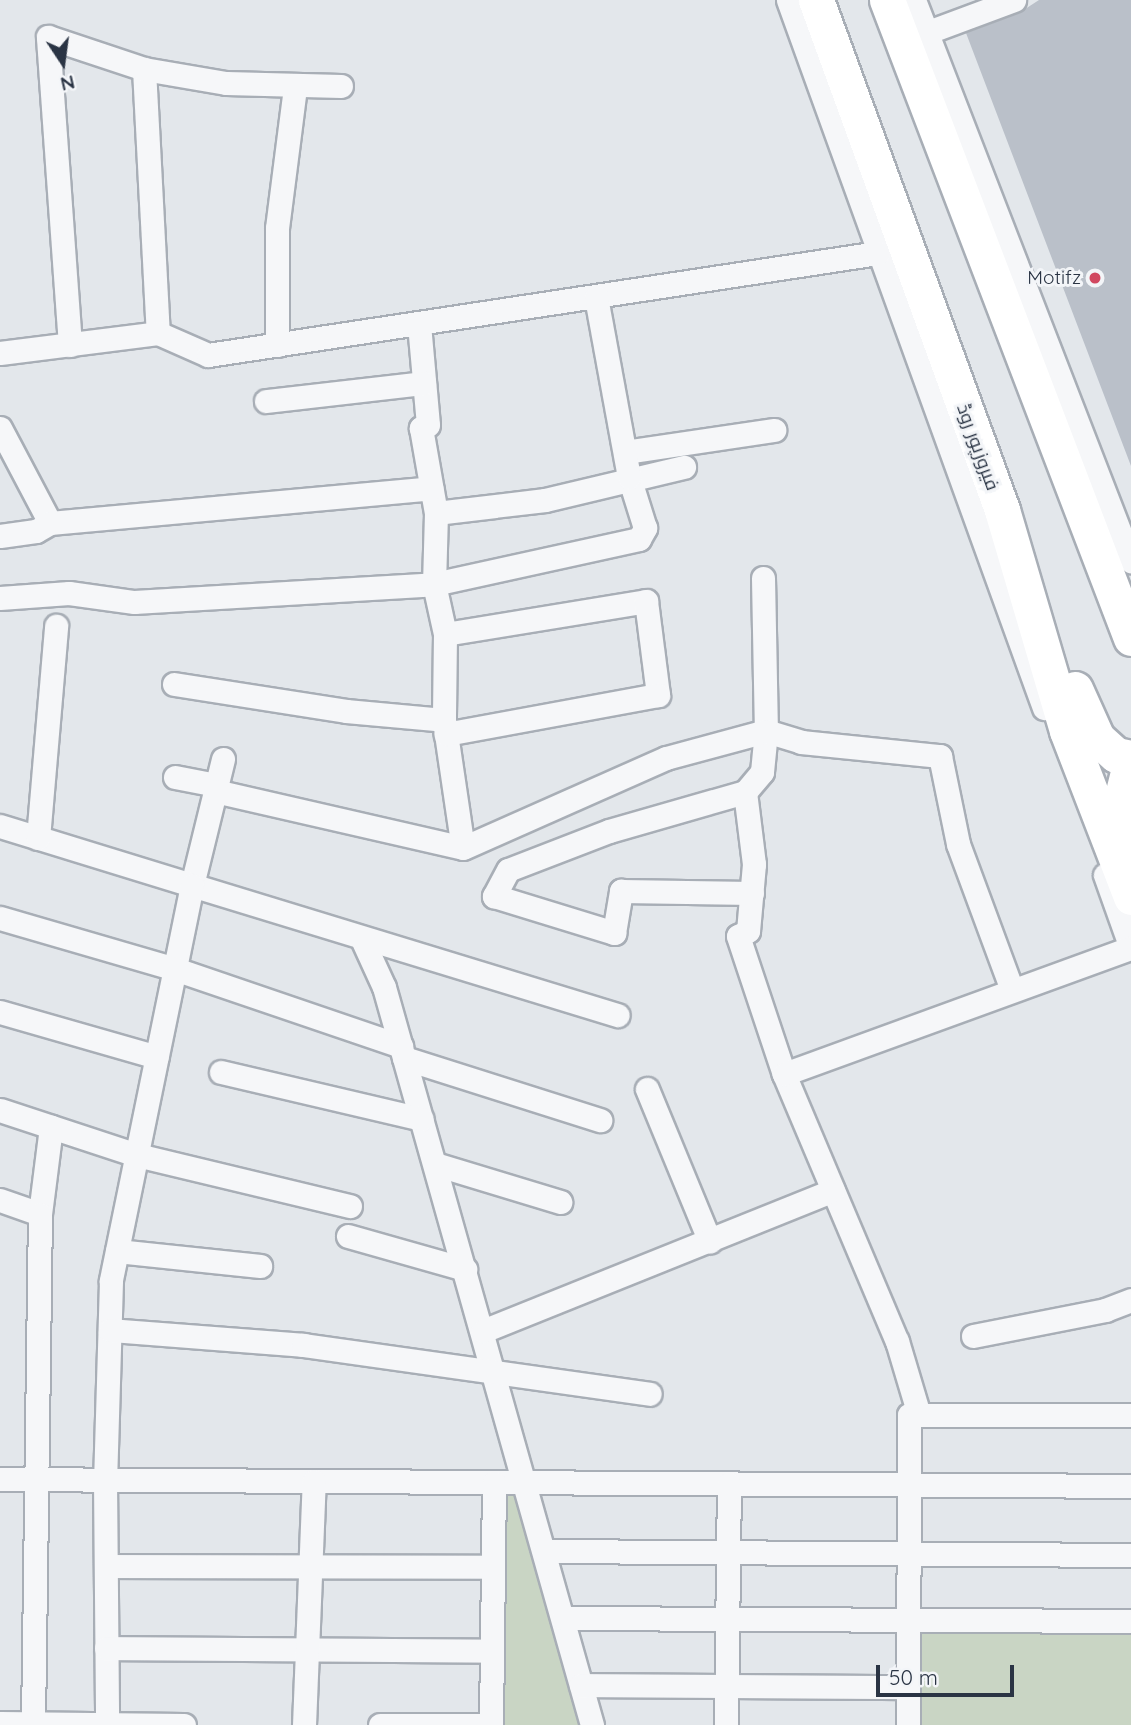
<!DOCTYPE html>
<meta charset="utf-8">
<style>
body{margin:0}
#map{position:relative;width:1131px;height:1725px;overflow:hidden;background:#e3e7eb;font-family:Quicksand,Cairo,sans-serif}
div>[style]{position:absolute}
.green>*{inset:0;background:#c9d5c4;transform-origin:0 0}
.building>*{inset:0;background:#bac0c9}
.roads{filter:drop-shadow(2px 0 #a8aeb6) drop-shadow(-2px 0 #a8aeb6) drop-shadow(0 2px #a8aeb6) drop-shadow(0 -2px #a8aeb6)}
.minor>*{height:23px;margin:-11.5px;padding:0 11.5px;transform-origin:11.5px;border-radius:11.5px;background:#f6f7f9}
.primary>*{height:35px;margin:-17.5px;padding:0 17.5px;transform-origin:17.5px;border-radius:17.5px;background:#fff}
.dots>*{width:19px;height:19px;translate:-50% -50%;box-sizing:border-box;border:4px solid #f3f5f8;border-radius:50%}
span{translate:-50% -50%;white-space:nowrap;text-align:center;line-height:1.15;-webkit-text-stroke:6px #f3f5f8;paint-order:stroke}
.poi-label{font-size:19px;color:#2a3444}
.right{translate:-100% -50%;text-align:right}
.street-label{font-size:19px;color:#2a3444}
.north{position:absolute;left:28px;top:28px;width:70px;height:70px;-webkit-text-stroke:5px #f3f5f8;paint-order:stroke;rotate:167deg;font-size:19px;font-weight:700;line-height:28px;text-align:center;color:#2a3444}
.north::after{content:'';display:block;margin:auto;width:24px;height:32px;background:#2a3444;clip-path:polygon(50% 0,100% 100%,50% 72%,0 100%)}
.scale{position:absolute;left:876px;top:1665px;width:138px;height:32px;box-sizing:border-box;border:4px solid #2a3444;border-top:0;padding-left:9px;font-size:21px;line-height:24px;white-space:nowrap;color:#2a3444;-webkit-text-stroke:5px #f3f5f8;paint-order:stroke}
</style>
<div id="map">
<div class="green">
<div style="clip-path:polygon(494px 1483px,526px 1484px,592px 1725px,491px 1725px)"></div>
<div style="left:1131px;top:1621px;width:104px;height:223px;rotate:90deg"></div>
</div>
<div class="building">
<div style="clip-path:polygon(1039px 0,1131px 0,1131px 466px,966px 33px,1019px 13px)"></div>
</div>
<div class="roads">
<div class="minor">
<div style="left:788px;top:0;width:753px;rotate:70.12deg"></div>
<div style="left:914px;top:0;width:602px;rotate:68.85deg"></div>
<div style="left:912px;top:38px;width:109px;rotate:-20.4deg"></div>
<div style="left:144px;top:69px;width:264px;rotate:87deg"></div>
<div style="left:419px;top:324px;width:101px;rotate:84.9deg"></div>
<div style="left:428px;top:425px;width:8px;rotate:157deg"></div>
<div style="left:421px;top:428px;width:86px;rotate:80deg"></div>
<div style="left:436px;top:513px;width:71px;rotate:91.6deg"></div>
<div style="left:434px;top:584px;width:51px;rotate:77.6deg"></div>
<div style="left:445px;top:634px;width:86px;rotate:90.7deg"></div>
<div style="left:444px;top:720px;width:129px;rotate:81.6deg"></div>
<div style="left:70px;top:345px;width:309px;rotate:-94.1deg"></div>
<div style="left:48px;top:37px;width:101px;rotate:18.4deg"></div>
<div style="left:144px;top:69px;width:83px;rotate:9.7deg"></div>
<div style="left:226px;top:83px;width:115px;rotate:1.5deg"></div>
<div style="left:277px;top:345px;width:117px;rotate:-90deg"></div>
<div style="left:277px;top:228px;width:142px;rotate:-82.7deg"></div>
<div style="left:0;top:353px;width:159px;rotate:-7.2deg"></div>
<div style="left:158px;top:333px;width:55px;rotate:23.7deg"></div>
<div style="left:208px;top:355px;width:678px;rotate:-8.66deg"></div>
<div style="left:266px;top:401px;width:159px;rotate:-6.5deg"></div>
<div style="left:0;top:428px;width:107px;rotate:62.2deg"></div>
<div style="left:50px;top:523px;width:383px;rotate:-5.2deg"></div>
<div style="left:625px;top:452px;width:151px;rotate:-8.4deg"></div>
<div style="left:436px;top:513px;width:110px;rotate:-6.8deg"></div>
<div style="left:545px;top:500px;width:143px;rotate:-13.4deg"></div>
<div style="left:0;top:536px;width:36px;rotate:-8deg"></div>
<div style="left:36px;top:531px;width:16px;rotate:-30deg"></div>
<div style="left:763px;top:578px;width:153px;rotate:88.9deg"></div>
<div style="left:766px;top:731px;width:41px;rotate:95.6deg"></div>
<div style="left:762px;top:772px;width:26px;rotate:130deg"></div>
<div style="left:745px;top:792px;width:73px;rotate:82.9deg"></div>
<div style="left:754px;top:864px;width:67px;rotate:95.1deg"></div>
<div style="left:748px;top:931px;width:11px;rotate:153deg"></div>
<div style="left:738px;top:936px;width:145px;rotate:71.6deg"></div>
<div style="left:784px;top:1074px;width:290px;rotate:67.1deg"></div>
<div style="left:897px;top:1341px;width:77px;rotate:73.4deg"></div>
<div style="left:0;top:598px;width:69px;rotate:-4.1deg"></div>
<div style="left:69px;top:593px;width:66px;rotate:7.9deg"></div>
<div style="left:134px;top:602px;width:301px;rotate:-3.4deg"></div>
<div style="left:434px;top:584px;width:210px;rotate:-12.4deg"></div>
<div style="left:639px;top:539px;width:13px;rotate:-61deg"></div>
<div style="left:645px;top:528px;width:53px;rotate:-107.4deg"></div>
<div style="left:629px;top:477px;width:183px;rotate:-100.4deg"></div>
<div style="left:445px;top:634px;width:204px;rotate:-9.3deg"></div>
<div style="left:646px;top:601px;width:95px;rotate:82.7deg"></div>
<div style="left:658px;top:695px;width:216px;rotate:169.6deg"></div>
<div style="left:174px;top:684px;width:174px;rotate:8.9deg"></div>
<div style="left:346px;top:711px;width:98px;rotate:5.2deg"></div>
<div style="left:223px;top:759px;width:130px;rotate:103.8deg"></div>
<div style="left:192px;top:885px;width:445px;rotate:17deg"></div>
<div style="left:175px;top:777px;width:42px;rotate:11deg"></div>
<div style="left:215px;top:791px;width:254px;rotate:12.9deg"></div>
<div style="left:463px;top:848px;width:222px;rotate:-23.9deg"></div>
<div style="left:666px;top:758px;width:104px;rotate:-15.1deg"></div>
<div style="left:766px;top:731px;width:37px;rotate:17deg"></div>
<div style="left:801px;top:742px;width:140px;rotate:5.8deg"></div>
<div style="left:940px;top:756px;width:90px;rotate:78.4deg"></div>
<div style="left:958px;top:844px;width:156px;rotate:69.7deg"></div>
<div style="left:745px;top:792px;width:141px;rotate:164deg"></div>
<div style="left:609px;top:831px;width:108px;rotate:158.9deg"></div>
<div style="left:508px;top:870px;width:30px;rotate:118deg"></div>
<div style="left:494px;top:896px;width:126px;rotate:17.1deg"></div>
<div style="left:614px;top:933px;width:43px;rotate:-80.5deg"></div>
<div style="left:621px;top:891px;width:131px;rotate:0.9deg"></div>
<div style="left:0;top:826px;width:201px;rotate:17.1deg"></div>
<div style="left:192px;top:885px;width:404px;rotate:101.6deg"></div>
<div style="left:111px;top:1281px;width:199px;rotate:91.7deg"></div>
<div style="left:105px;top:1480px;width:245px;rotate:89.5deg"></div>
<div style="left:38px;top:838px;width:213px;rotate:-85.1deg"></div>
<div style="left:1105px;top:875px;width:77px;rotate:70.4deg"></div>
<div style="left:0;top:918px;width:182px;rotate:16.2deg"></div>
<div style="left:175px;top:969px;width:239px;rotate:18.8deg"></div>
<div style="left:362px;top:939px;width:53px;rotate:65.4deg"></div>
<div style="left:384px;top:987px;width:767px;rotate:74.26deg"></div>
<div style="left:0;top:1012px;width:163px;rotate:16deg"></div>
<div style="left:404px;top:1058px;width:206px;rotate:17.6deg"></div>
<div style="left:221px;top:1072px;width:206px;rotate:13.2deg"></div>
<div style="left:784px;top:1074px;width:369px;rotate:-20deg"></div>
<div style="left:647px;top:1089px;width:165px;rotate:67.6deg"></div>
<div style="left:0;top:1110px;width:144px;rotate:18.2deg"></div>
<div style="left:137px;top:1155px;width:219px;rotate:13.5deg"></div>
<div style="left:435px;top:1164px;width:131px;rotate:16.9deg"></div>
<div style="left:0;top:1200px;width:42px;rotate:19.3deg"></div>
<div style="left:40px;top:1214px;width:88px;rotate:-82.8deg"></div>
<div style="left:348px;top:1236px;width:122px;rotate:15.8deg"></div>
<div style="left:117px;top:1251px;width:144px;rotate:6deg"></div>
<div style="left:110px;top:1330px;width:194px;rotate:4.4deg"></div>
<div style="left:303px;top:1345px;width:350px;rotate:8deg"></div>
<div style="left:483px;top:1331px;width:377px;rotate:-21.9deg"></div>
<div style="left:973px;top:1336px;width:135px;rotate:-11.1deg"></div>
<div style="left:1105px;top:1310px;width:28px;rotate:-21deg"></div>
<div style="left:0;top:1479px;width:1131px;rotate:0.35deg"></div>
<div style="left:544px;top:1551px;width:587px;rotate:0.39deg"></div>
<div style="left:106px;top:1566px;width:387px;rotate:0.1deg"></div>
<div style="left:563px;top:1618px;width:568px;rotate:0.3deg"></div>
<div style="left:106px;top:1648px;width:386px;rotate:0.4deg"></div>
<div style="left:581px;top:1685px;width:327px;rotate:0.4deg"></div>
<div style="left:0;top:1723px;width:184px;rotate:0.6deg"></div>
<div style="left:33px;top:1725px;width:511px;rotate:-89.22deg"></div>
<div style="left:304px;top:1725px;width:244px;rotate:-87.7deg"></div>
<div style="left:380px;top:1725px;width:111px"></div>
<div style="left:491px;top:1725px;width:242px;rotate:-89.3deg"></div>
<div style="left:726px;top:1725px;width:241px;rotate:-89.3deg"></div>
<div style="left:908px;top:1725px;width:310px;rotate:-89.8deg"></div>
<div style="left:909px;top:1415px;width:222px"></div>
</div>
<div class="primary">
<div style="left:816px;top:0;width:543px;rotate:69.96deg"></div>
<div style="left:1002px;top:510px;width:230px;rotate:73.6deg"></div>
<div style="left:1067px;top:731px;width:178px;rotate:68.9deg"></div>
<div style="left:887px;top:0;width:683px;rotate:69.07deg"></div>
<div style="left:1075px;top:689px;width:54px;rotate:65.8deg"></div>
<div style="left:1097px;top:738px;width:25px;rotate:42deg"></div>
<div style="left:1116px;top:755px;width:15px;rotate:11deg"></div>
<div style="left:1131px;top:760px;width:36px;rotate:104deg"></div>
<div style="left:1122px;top:795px;width:49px;rotate:79.4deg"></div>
</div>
</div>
<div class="dots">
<div style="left:1095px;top:278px;background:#d14860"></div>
</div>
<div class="poi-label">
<span class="right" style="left:1081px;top:278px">Motifz</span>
</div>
<div class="street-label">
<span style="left:978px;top:447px;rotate:70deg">فیروزپور روڈ</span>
</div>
<div class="north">N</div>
<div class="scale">50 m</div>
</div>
